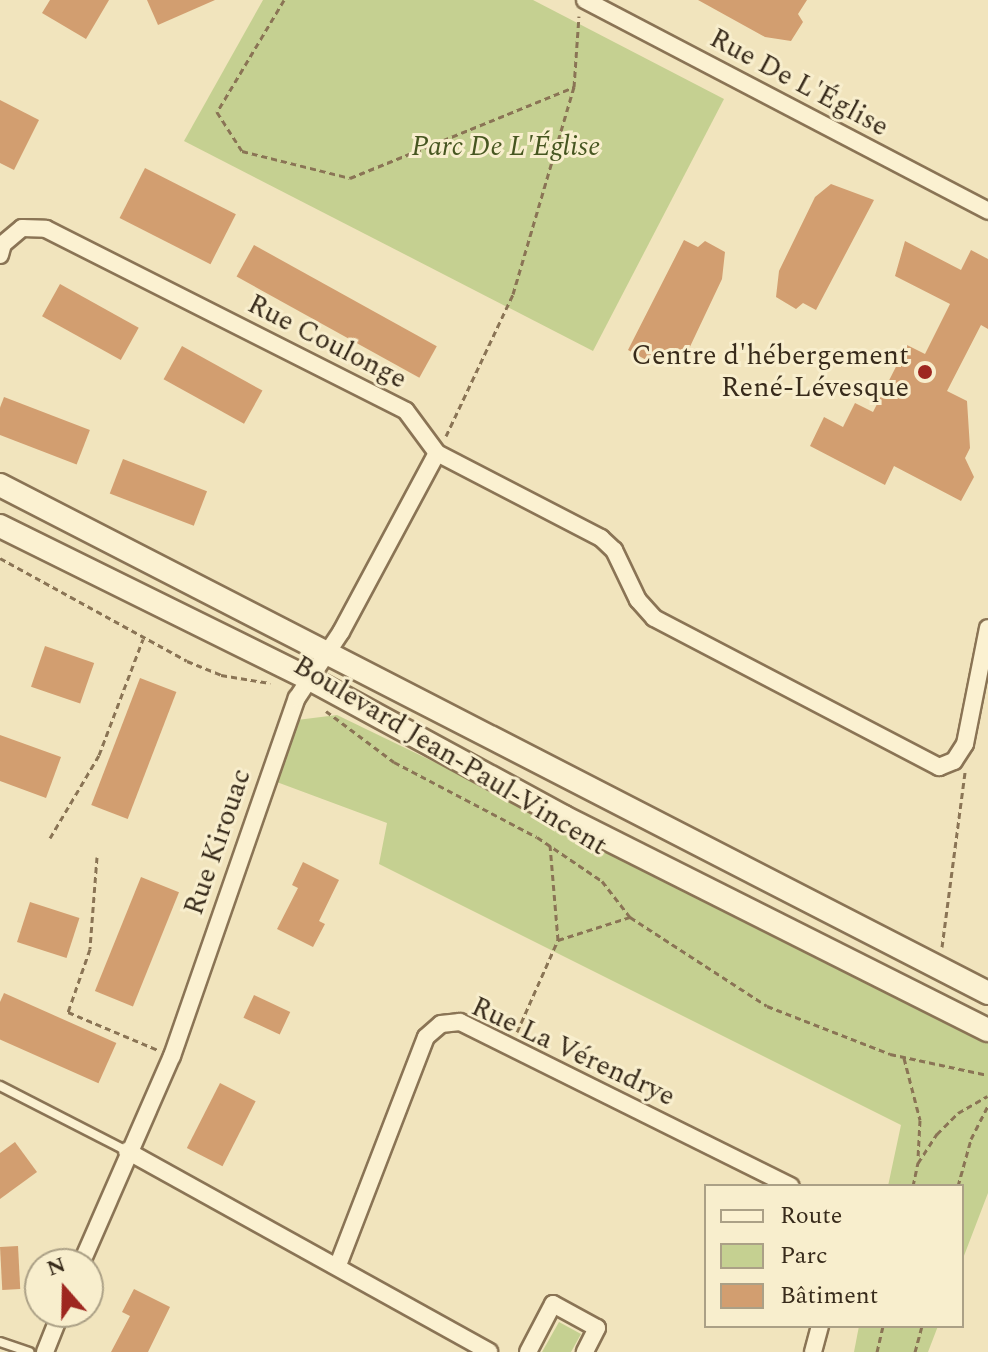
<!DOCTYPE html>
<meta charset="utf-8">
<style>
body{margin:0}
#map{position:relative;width:988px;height:1352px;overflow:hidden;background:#f1e4bd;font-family:Spectral,serif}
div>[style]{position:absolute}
.green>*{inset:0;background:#c5d091}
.building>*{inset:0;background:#d29e70;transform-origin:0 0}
.path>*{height:3px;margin-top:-1.5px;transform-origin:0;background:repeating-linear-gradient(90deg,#8a7455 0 6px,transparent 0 10px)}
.roads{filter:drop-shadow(2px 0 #8a7455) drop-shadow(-2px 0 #8a7455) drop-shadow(0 2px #8a7455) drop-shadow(0 -2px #8a7455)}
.lane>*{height:8px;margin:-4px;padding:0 4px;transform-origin:4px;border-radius:4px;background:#fbf1d1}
.street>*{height:16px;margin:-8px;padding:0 8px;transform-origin:8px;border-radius:8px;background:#fbf1d1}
.secondary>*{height:22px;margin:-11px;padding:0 11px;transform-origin:11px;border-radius:11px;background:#fbf1d1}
.dots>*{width:22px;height:22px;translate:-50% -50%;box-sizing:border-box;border:4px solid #f8eecd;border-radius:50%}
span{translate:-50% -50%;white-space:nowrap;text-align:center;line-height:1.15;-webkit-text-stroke:6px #f8eecd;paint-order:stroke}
.street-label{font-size:28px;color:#382b1b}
.park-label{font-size:28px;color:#465620;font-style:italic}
.poi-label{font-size:28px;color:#382b1b}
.right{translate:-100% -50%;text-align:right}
.legend{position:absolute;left:704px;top:1184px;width:260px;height:144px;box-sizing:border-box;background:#f8eecd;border:2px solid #aba086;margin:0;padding:10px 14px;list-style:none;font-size:24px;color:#382b1b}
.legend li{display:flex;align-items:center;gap:16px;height:40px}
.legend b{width:40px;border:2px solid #aba086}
.north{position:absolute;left:24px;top:1248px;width:80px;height:80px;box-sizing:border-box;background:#f8eecd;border:2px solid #aba086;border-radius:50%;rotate:340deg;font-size:22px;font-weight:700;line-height:32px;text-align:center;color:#382b1b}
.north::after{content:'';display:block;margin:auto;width:28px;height:36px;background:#9e2720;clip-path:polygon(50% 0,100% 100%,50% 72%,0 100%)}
</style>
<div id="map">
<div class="green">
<div style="clip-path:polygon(263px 0,533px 0,724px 99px,593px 351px,184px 141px)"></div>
<div style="clip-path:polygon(337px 715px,988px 1030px,988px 1193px,962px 1261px,962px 1186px,888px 1186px,901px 1125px,379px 864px,387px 823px,274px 781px,297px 720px)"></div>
<div style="clip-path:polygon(559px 1322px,581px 1334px,571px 1352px,542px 1352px)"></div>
<div style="clip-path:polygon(859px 1326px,938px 1326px,928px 1352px,854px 1352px)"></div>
</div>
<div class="building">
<div style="clip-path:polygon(50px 0,109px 0,86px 39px,42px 13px)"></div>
<div style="clip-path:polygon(147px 0,215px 0,158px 25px)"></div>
<div style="clip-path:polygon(698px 0,807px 0,798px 14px,803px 22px,791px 41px,765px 37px)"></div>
<div style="clip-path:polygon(0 100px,39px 120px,14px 170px,0 163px)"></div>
<div style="left:145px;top:168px;width:102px;height:56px;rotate:27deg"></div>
<div style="clip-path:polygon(831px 184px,874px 200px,816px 310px,803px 303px,796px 309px,776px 297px,779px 271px,815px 197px)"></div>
<div style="clip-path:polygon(684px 240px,698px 247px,705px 241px,725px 252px,722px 279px,687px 353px,671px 366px,655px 357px,650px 362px,628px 350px)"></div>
<div style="clip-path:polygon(905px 241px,961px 270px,971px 250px,988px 259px,988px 329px,981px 325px,947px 391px,967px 401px,970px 448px,965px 458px,974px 477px,961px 501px,894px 466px,885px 485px,810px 446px,824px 417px,843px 427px,855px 403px,873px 412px,907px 345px,925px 354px,950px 304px,895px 276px)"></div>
<div style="left:254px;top:245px;width:209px;height:36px;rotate:29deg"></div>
<div style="left:60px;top:284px;width:90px;height:37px;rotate:29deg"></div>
<div style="left:182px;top:346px;width:92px;height:38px;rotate:29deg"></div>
<div style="left:4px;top:397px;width:92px;height:37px;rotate:21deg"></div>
<div style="left:123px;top:459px;width:90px;height:37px;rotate:21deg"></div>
<div style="left:45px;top:646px;width:52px;height:43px;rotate:19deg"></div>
<div style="left:140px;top:678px;width:39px;height:136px;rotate:21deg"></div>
<div style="clip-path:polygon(0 735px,61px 757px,46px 798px,0 781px)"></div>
<div style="clip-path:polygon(303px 862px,339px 880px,319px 921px,325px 924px,313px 947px,277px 929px,298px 888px,292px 885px)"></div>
<div style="left:141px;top:877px;width:41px;height:123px;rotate:22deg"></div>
<div style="left:30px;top:902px;width:52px;height:42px;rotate:18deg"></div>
<div style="left:4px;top:993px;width:123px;height:44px;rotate:24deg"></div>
<div style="left:254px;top:995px;width:40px;height:25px;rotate:25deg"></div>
<div style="left:220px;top:1083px;width:40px;height:73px;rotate:27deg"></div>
<div style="clip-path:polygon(15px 1142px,37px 1172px,0 1199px,0 1153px)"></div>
<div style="left:18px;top:1246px;width:43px;height:18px;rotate:87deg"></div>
<div style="clip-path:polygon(134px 1289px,170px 1307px,148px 1352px,111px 1352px,130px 1316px,122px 1312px)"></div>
</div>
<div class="path">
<div style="left:284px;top:0;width:131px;rotate:120.9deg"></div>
<div style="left:217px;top:112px;width:46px;rotate:57.3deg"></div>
<div style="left:242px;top:151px;width:111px;rotate:14deg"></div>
<div style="left:350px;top:178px;width:242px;rotate:-22.1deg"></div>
<div style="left:446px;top:436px;width:157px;rotate:-64.7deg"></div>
<div style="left:513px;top:294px;width:216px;rotate:-73.6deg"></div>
<div style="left:574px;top:87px;width:71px;rotate:-86deg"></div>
<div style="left:0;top:558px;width:213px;rotate:28.8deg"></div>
<div style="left:187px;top:661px;width:37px;rotate:22deg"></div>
<div style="left:221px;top:675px;width:50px;rotate:9.3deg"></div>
<div style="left:326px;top:711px;width:85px;rotate:36.9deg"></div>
<div style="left:394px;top:762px;width:161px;rotate:27.7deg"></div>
<div style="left:537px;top:837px;width:78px;rotate:34.1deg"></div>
<div style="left:602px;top:881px;width:46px;rotate:52.1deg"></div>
<div style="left:630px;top:917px;width:163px;rotate:33deg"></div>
<div style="left:767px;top:1006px;width:132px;rotate:21.3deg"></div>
<div style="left:890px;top:1054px;width:100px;rotate:12.1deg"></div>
<div style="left:50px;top:838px;width:96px;rotate:-59.4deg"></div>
<div style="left:99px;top:755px;width:124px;rotate:-69.2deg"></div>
<div style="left:97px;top:857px;width:92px;rotate:94.4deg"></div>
<div style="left:90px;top:949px;width:67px;rotate:109.2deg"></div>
<div style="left:68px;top:1012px;width:98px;rotate:22.9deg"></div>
<div style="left:558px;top:940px;width:76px;rotate:-17.7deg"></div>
<div style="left:942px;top:947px;width:177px;rotate:-82.5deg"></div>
<div style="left:517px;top:1032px;width:101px;rotate:-66deg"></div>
<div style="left:558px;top:940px;width:95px;rotate:-94.8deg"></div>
<div style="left:904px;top:1058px;width:64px;rotate:75.5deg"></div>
<div style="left:920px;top:1120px;width:39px;rotate:93deg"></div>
<div style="left:913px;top:1186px;width:24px;rotate:-78deg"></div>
<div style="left:918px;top:1163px;width:35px;rotate:-57deg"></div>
<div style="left:937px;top:1134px;width:30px;rotate:-45deg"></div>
<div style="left:958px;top:1113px;width:34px;rotate:-30deg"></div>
<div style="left:958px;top:1186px;width:49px;rotate:-74.5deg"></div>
<div style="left:971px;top:1139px;width:37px;rotate:-63deg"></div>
<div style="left:877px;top:1352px;width:27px;rotate:-77deg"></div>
<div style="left:915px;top:1352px;width:27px;rotate:-75deg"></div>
</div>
<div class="roads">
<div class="lane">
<div style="left:0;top:1086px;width:143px;rotate:27.1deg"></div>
<div style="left:0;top:1342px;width:31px;rotate:19deg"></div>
</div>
<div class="street">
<div style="left:585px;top:0;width:455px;rotate:27.6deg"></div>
<div style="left:0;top:255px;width:11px;rotate:-75deg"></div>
<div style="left:3px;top:244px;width:25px;rotate:-40deg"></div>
<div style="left:22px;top:228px;width:24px;rotate:2deg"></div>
<div style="left:46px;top:229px;width:403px;rotate:26.8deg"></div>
<div style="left:406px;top:411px;width:52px;rotate:53.6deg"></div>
<div style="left:437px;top:453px;width:185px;rotate:27.4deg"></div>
<div style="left:601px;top:538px;width:18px;rotate:43deg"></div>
<div style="left:614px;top:550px;width:55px;rotate:64.4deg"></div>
<div style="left:638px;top:600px;width:24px;rotate:48deg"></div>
<div style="left:654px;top:618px;width:322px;rotate:27.6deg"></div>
<div style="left:939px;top:767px;width:16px;rotate:-22deg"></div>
<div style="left:954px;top:761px;width:20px;rotate:-57deg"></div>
<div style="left:965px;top:744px;width:118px;rotate:-78.8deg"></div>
<div style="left:127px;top:1151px;width:414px;rotate:29deg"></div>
<div style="left:81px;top:1264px;width:227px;rotate:-66.4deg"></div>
<div style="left:172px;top:1056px;width:379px;rotate:-70.8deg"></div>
<div style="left:297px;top:698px;width:79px;rotate:-56.3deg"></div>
<div style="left:341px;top:632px;width:203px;rotate:-61.8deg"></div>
<div style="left:338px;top:1265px;width:244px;rotate:-68.9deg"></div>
<div style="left:426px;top:1037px;width:20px;rotate:-41deg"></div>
<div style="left:441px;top:1024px;width:19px;rotate:-6deg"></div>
<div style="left:460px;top:1022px;width:369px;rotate:26.4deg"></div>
<div style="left:45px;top:1352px;width:43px;rotate:-68.2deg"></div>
<div style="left:528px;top:1352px;width:54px;rotate:-62.5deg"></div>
<div style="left:553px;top:1304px;width:50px;rotate:28.6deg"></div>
<div style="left:597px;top:1328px;width:27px;rotate:117deg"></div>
<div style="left:813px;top:1352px;width:27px;rotate:-75deg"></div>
</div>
<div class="secondary">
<div style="left:0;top:485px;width:1111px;rotate:27.21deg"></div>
<div style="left:0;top:526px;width:346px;rotate:26.3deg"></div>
<div style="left:310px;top:679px;width:289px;rotate:28.5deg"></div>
<div style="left:564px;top:817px;width:474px;rotate:26.7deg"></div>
</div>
</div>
<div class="dots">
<div style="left:925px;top:372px;background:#9e2720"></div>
</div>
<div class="street-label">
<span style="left:799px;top:83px;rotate:28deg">Rue De L'Église</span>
<span style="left:327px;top:342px;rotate:27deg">Rue Coulonge</span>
<span style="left:450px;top:756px;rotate:31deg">Boulevard Jean-Paul-Vincent</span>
<span style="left:218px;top:842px;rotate:-71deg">Rue Kirouac</span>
<span style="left:573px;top:1052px;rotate:25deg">Rue La Vérendrye</span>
</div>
<div class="park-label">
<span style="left:506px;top:147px">Parc De L'Église</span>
</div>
<div class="poi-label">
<span class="right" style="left:909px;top:372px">Centre d'hébergement<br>René-Lévesque</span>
</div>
<ul class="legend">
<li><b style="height:10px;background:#fbf1d1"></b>Route</li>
<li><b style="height:22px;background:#c5d091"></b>Parc</li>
<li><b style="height:22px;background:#d29e70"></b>Bâtiment</li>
</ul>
<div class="north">N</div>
</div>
